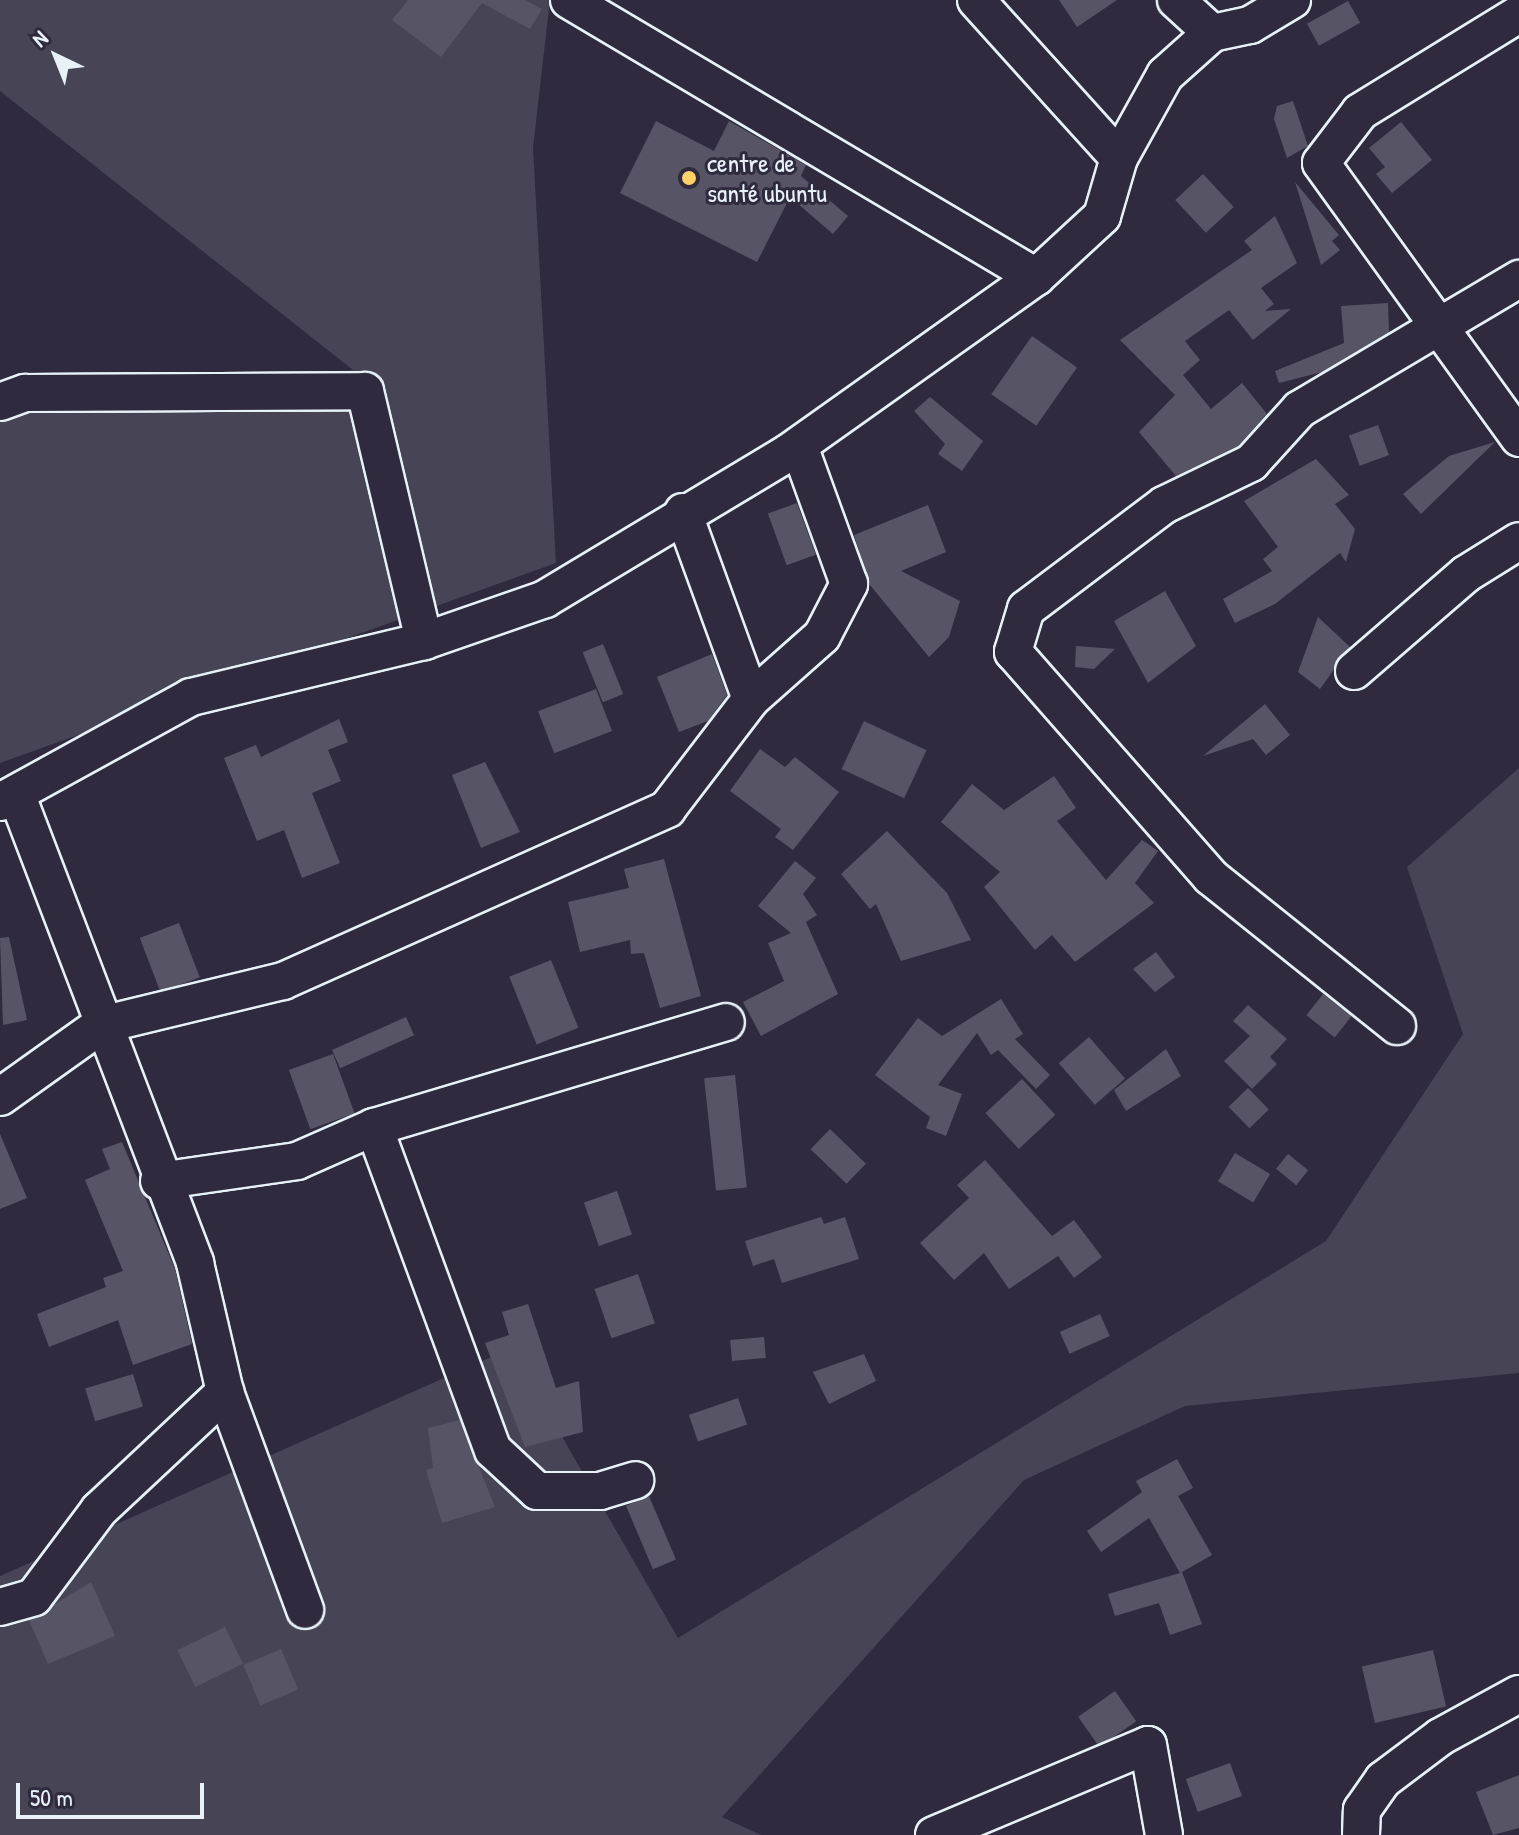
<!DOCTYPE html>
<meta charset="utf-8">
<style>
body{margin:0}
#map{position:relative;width:1519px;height:1835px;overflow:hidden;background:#2f2a3d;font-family:"Patrick Hand",sans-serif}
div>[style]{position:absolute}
.green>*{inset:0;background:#464455}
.building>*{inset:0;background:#575565;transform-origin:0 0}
.roads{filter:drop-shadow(2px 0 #e8f1f8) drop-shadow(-2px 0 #e8f1f8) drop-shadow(0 2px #e8f1f8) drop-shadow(0 -2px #e8f1f8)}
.minor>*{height:36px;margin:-18px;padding:0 18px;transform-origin:18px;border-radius:18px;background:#2f2a3d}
.dots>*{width:22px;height:22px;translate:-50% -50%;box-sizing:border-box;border:4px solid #2f2a3d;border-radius:50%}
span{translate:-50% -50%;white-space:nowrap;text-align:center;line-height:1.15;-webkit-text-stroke:6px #2f2a3d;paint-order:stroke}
.poi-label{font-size:26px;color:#e8f1f8}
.left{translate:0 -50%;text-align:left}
.north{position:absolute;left:16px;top:16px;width:80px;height:80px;-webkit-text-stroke:6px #2f2a3d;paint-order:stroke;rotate:317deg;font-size:22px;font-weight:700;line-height:32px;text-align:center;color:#e8f1f8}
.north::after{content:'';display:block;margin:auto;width:28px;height:36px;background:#e8f1f8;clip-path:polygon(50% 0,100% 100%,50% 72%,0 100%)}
.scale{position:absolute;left:16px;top:1783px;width:188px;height:36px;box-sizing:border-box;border:4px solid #e8f1f8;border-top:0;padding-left:10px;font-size:24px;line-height:28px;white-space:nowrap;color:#e8f1f8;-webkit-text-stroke:6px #2f2a3d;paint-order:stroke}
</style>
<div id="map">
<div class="green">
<div style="clip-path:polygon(0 0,550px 0,533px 148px,556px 563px,0 763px,0 417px,353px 370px,0 91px)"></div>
<div style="clip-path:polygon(1519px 768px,1519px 1373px,1185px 1406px,1024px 1480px,722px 1817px,761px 1835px,0 1835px,0 1576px,511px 1348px,678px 1638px,1326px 1241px,1463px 1034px,1407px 867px)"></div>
</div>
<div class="building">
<div style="clip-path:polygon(408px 0,525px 0,542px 9px,530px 29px,482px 3px,441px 57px,392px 20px)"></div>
<div style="clip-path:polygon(1059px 0,1117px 0,1077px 27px)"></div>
<div style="left:1348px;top:1px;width:25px;height:47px;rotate:61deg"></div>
<div style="clip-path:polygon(1293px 101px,1308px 146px,1287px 158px,1274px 119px,1277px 106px)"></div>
<div style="clip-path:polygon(656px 121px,714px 151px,729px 121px,806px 165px,801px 176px,848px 216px,833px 234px,790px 197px,757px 262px,620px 193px)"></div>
<div style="clip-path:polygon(1401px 122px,1432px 160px,1392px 193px,1376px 174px,1385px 167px,1369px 148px)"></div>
<div style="left:1203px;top:174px;width:45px;height:38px;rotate:47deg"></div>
<div style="clip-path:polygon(1295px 182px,1339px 235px,1332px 241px,1340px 250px,1321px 265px)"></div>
<div style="clip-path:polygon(1275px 216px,1297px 263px,1261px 288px,1274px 304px,1265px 311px,1291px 309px,1253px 340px,1229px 310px,1185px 341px,1200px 360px,1183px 375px,1211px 409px,1242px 383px,1267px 414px,1238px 446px,1176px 476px,1139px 432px,1175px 395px,1120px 340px,1252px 250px,1244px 241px)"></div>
<div style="clip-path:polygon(1388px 303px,1389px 332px,1322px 372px,1279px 383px,1275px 371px,1344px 343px,1341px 306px)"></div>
<div style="left:1032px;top:336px;width:55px;height:71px;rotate:35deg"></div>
<div style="clip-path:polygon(930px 397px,983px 441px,962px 471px,938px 454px,945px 444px,914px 411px)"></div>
<div style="left:1378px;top:425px;width:32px;height:31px;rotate:70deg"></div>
<div style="clip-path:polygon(1495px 442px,1421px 514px,1403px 494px,1449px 456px)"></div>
<div style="clip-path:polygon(1316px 459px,1349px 495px,1335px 504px,1355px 529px,1346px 562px,1340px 553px,1275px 604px,1235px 623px,1223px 599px,1272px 571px,1263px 559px,1278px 547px,1244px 501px)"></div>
<div style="left:797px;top:503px;width:55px;height:31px;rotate:70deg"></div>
<div style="clip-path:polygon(928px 505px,946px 552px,901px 571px,960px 601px,949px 637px,929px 657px,870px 585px,854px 535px)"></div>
<div style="clip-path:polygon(1165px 591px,1196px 646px,1148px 683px,1114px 621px)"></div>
<div style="clip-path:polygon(1318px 617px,1350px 647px,1320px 689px,1298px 672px)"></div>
<div style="left:603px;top:644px;width:54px;height:22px;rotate:68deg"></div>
<div style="clip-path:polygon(1076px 646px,1115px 649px,1094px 669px,1075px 667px)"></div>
<div style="clip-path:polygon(712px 654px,727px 695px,708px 721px,679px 732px,657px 677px)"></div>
<div style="left:596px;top:689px;width:45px;height:62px;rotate:69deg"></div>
<div style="clip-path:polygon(1265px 704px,1290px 735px,1266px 755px,1253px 739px,1203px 756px)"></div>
<div style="clip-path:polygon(339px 719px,348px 742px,328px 750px,341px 781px,312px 793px,340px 863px,302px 878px,284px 830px,257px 841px,224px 758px,256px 745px,261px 757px)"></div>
<div style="left:864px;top:721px;width:69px;height:53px;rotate:25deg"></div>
<div style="clip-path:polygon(760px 749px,785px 767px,795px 757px,839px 792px,793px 850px,775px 837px,781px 829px,730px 791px)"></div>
<div style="clip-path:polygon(485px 762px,520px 832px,481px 848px,452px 775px)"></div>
<div style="clip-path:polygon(1054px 776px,1076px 808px,1057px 821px,1106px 880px,1142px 840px,1158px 851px,1135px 883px,1154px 903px,1075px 962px,1052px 935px,1035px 950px,984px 887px,1000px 872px,941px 822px,972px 784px,1004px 810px)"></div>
<div style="clip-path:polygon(887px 831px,947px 893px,971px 940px,901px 961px,876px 904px,870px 909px,841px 874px)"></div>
<div style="clip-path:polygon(664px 859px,701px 996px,660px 1008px,644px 953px,631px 954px,630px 940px,580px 952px,568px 902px,629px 888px,624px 869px)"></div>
<div style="clip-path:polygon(795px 861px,816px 878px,803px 894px,817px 915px,806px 922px,838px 994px,761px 1036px,743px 1002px,784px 981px,768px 943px,791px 933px,758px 906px)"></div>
<div style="left:179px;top:923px;width:58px;height:42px;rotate:69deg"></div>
<div style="clip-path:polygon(9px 937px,27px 1020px,3px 1025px,0 938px)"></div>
<div style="clip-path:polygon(1156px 952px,1175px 977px,1155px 992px,1133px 969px)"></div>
<div style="left:551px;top:960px;width:73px;height:45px;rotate:68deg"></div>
<div style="left:1323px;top:994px;width:36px;height:27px;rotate:38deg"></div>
<div style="clip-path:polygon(1001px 999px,1023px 1034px,1015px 1039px,1050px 1075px,1036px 1089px,998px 1050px,991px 1055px,977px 1033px,938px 1085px,962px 1094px,946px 1136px,926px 1128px,930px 1117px,875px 1075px,918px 1018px,942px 1036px)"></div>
<div style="clip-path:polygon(1248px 1005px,1287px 1039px,1270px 1057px,1277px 1064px,1252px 1089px,1224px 1061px,1250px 1036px,1233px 1021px)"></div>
<div style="left:406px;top:1017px;width:20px;height:81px;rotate:66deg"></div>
<div style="left:1089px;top:1037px;width:55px;height:40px;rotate:49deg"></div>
<div style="clip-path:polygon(1166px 1049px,1181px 1076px,1126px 1111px,1114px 1090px)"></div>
<div style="left:333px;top:1054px;width:63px;height:47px;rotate:70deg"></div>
<div style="left:735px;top:1075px;width:113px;height:31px;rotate:84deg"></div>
<div style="left:1022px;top:1079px;width:49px;height:50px;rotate:47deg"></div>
<div style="left:1248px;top:1088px;width:30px;height:27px;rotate:46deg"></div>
<div style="left:830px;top:1129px;width:50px;height:28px;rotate:44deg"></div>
<div style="clip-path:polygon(0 1134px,27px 1198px,0 1209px)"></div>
<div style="clip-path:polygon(122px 1142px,175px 1269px,192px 1344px,133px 1365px,118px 1320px,49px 1347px,37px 1314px,106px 1287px,103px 1278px,123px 1271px,85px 1180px,110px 1169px,102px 1149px)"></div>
<div style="left:1235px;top:1153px;width:41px;height:33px;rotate:31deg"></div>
<div style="left:1288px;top:1154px;width:26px;height:19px;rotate:39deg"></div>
<div style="clip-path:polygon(985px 1160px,1052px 1236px,1074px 1220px,1102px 1257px,1074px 1278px,1058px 1256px,1009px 1289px,984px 1253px,954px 1280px,920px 1243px,969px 1198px,957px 1185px)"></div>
<div style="left:617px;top:1191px;width:46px;height:35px;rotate:71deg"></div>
<div style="clip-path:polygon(821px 1217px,824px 1224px,845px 1217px,859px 1259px,782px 1283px,774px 1259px,753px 1266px,745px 1241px)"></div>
<div style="left:638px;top:1274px;width:52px;height:46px;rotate:71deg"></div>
<div style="clip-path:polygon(528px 1304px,556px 1388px,579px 1381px,583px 1432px,525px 1447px,485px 1343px,509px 1335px,502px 1312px)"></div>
<div style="left:1100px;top:1314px;width:24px;height:44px;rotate:66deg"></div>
<div style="left:764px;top:1337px;width:21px;height:34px;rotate:85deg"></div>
<div style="clip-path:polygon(864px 1354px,876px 1381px,829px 1404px,813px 1372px)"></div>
<div style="left:133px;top:1374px;width:34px;height:50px;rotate:73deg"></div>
<div style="left:738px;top:1398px;width:28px;height:52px;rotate:71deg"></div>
<div style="clip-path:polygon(460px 1420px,495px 1507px,442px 1523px,426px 1470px,433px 1468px,428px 1428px)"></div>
<div style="clip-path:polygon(1177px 1459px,1193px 1488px,1178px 1496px,1212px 1555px,1182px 1572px,1202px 1624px,1170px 1635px,1159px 1603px,1115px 1616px,1108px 1594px,1180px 1573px,1149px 1518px,1101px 1552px,1087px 1531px,1142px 1492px,1136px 1481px)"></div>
<div style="left:649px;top:1496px;width:69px;height:25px;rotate:67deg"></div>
<div style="clip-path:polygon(91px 1582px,115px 1636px,48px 1664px,29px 1620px)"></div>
<div style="left:225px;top:1627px;width:41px;height:53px;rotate:64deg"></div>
<div style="left:281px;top:1649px;width:44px;height:41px;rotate:67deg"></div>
<div style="left:1433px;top:1650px;width:58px;height:73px;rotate:77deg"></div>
<div style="left:1115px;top:1691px;width:37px;height:45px;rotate:55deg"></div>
<div style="left:1230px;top:1763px;width:35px;height:47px;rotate:70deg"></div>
<div style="clip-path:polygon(1519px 1775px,1519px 1828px,1493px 1835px,1476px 1792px)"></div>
</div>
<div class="roads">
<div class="minor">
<div style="left:569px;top:0;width:543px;rotate:30.67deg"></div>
<div style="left:976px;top:0;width:213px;rotate:47.9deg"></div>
<div style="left:1176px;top:0;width:49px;rotate:42.5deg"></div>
<div style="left:1519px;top:14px;width:187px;rotate:148.4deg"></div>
<div style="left:1360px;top:112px;width:64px;rotate:127.4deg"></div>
<div style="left:1321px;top:163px;width:339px;rotate:54.2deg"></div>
<div style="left:0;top:402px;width:27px;rotate:-20deg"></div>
<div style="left:25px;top:393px;width:340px;rotate:-0.3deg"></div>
<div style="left:365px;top:391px;width:257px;rotate:76.7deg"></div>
<div style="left:1354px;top:671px;width:148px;rotate:-40.9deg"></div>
<div style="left:1466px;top:574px;width:62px;rotate:-31.9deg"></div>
<div style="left:751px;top:699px;width:95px;rotate:-41.6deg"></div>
<div style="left:822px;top:636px;width:59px;rotate:-62.6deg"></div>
<div style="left:849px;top:584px;width:147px;rotate:-109.9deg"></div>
<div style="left:17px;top:796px;width:500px;rotate:69.1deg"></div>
<div style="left:195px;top:1263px;width:132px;rotate:76.9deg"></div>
<div style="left:225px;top:1392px;width:232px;rotate:69.8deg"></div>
<div style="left:0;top:802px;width:218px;rotate:-28.8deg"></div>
<div style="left:191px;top:697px;width:240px;rotate:-13.5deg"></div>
<div style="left:424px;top:641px;width:128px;rotate:-19.1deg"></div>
<div style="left:545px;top:599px;width:283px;rotate:-31deg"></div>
<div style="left:788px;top:453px;width:304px;rotate:-35.4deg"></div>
<div style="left:1036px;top:277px;width:90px;rotate:-42.7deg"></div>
<div style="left:1102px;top:216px;width:60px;rotate:-73.7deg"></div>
<div style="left:1119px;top:158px;width:95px;rotate:-61deg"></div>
<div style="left:1165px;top:75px;width:63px;rotate:-41.8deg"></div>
<div style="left:1212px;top:33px;width:39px;rotate:-12deg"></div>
<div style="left:1250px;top:25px;width:49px;rotate:-30.8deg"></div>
<div style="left:1397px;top:1026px;width:238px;rotate:-141.3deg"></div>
<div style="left:1211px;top:877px;width:300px;rotate:-131.3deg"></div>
<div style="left:1013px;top:652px;width:45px;rotate:-73.2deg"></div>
<div style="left:1026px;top:609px;width:173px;rotate:-37deg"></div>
<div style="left:1164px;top:505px;width:97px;rotate:-25.8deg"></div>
<div style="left:1251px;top:463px;width:73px;rotate:-47.8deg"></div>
<div style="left:1300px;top:409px;width:255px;rotate:-30.7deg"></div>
<div style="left:0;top:1097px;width:124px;rotate:-35.5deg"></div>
<div style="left:101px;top:1025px;width:187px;rotate:-13.6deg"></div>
<div style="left:283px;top:981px;width:421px;rotate:-24.1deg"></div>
<div style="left:667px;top:809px;width:138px;rotate:-52.6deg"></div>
<div style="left:751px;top:699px;width:199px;rotate:-110deg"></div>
<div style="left:374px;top:1127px;width:344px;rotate:69.8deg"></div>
<div style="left:493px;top:1450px;width:60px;rotate:43deg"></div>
<div style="left:537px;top:1491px;width:63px"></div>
<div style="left:600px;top:1491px;width:37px;rotate:-17deg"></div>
<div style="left:159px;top:1181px;width:139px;rotate:-8.2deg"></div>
<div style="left:297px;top:1161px;width:84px;rotate:-23.8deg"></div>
<div style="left:374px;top:1127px;width:367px;rotate:-16.6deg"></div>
<div style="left:0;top:1607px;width:35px;rotate:-16deg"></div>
<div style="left:34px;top:1597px;width:109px;rotate:-53.2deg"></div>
<div style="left:99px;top:1510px;width:173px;rotate:-43.1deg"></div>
<div style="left:934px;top:1835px;width:232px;rotate:-22.8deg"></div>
<div style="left:1148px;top:1745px;width:91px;rotate:79.9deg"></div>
<div style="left:1361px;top:1835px;width:25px;rotate:-88deg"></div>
<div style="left:1362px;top:1810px;width:37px;rotate:-55deg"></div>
<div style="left:1383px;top:1780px;width:71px;rotate:-37deg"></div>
<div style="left:1440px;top:1737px;width:90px;rotate:-28.6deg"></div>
</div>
</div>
<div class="dots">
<div style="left:689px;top:178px;background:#ffd166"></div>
</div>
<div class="poi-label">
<span class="left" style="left:707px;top:178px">centre de<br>santé ubuntu</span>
</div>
<div class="north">N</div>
<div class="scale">50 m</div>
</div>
